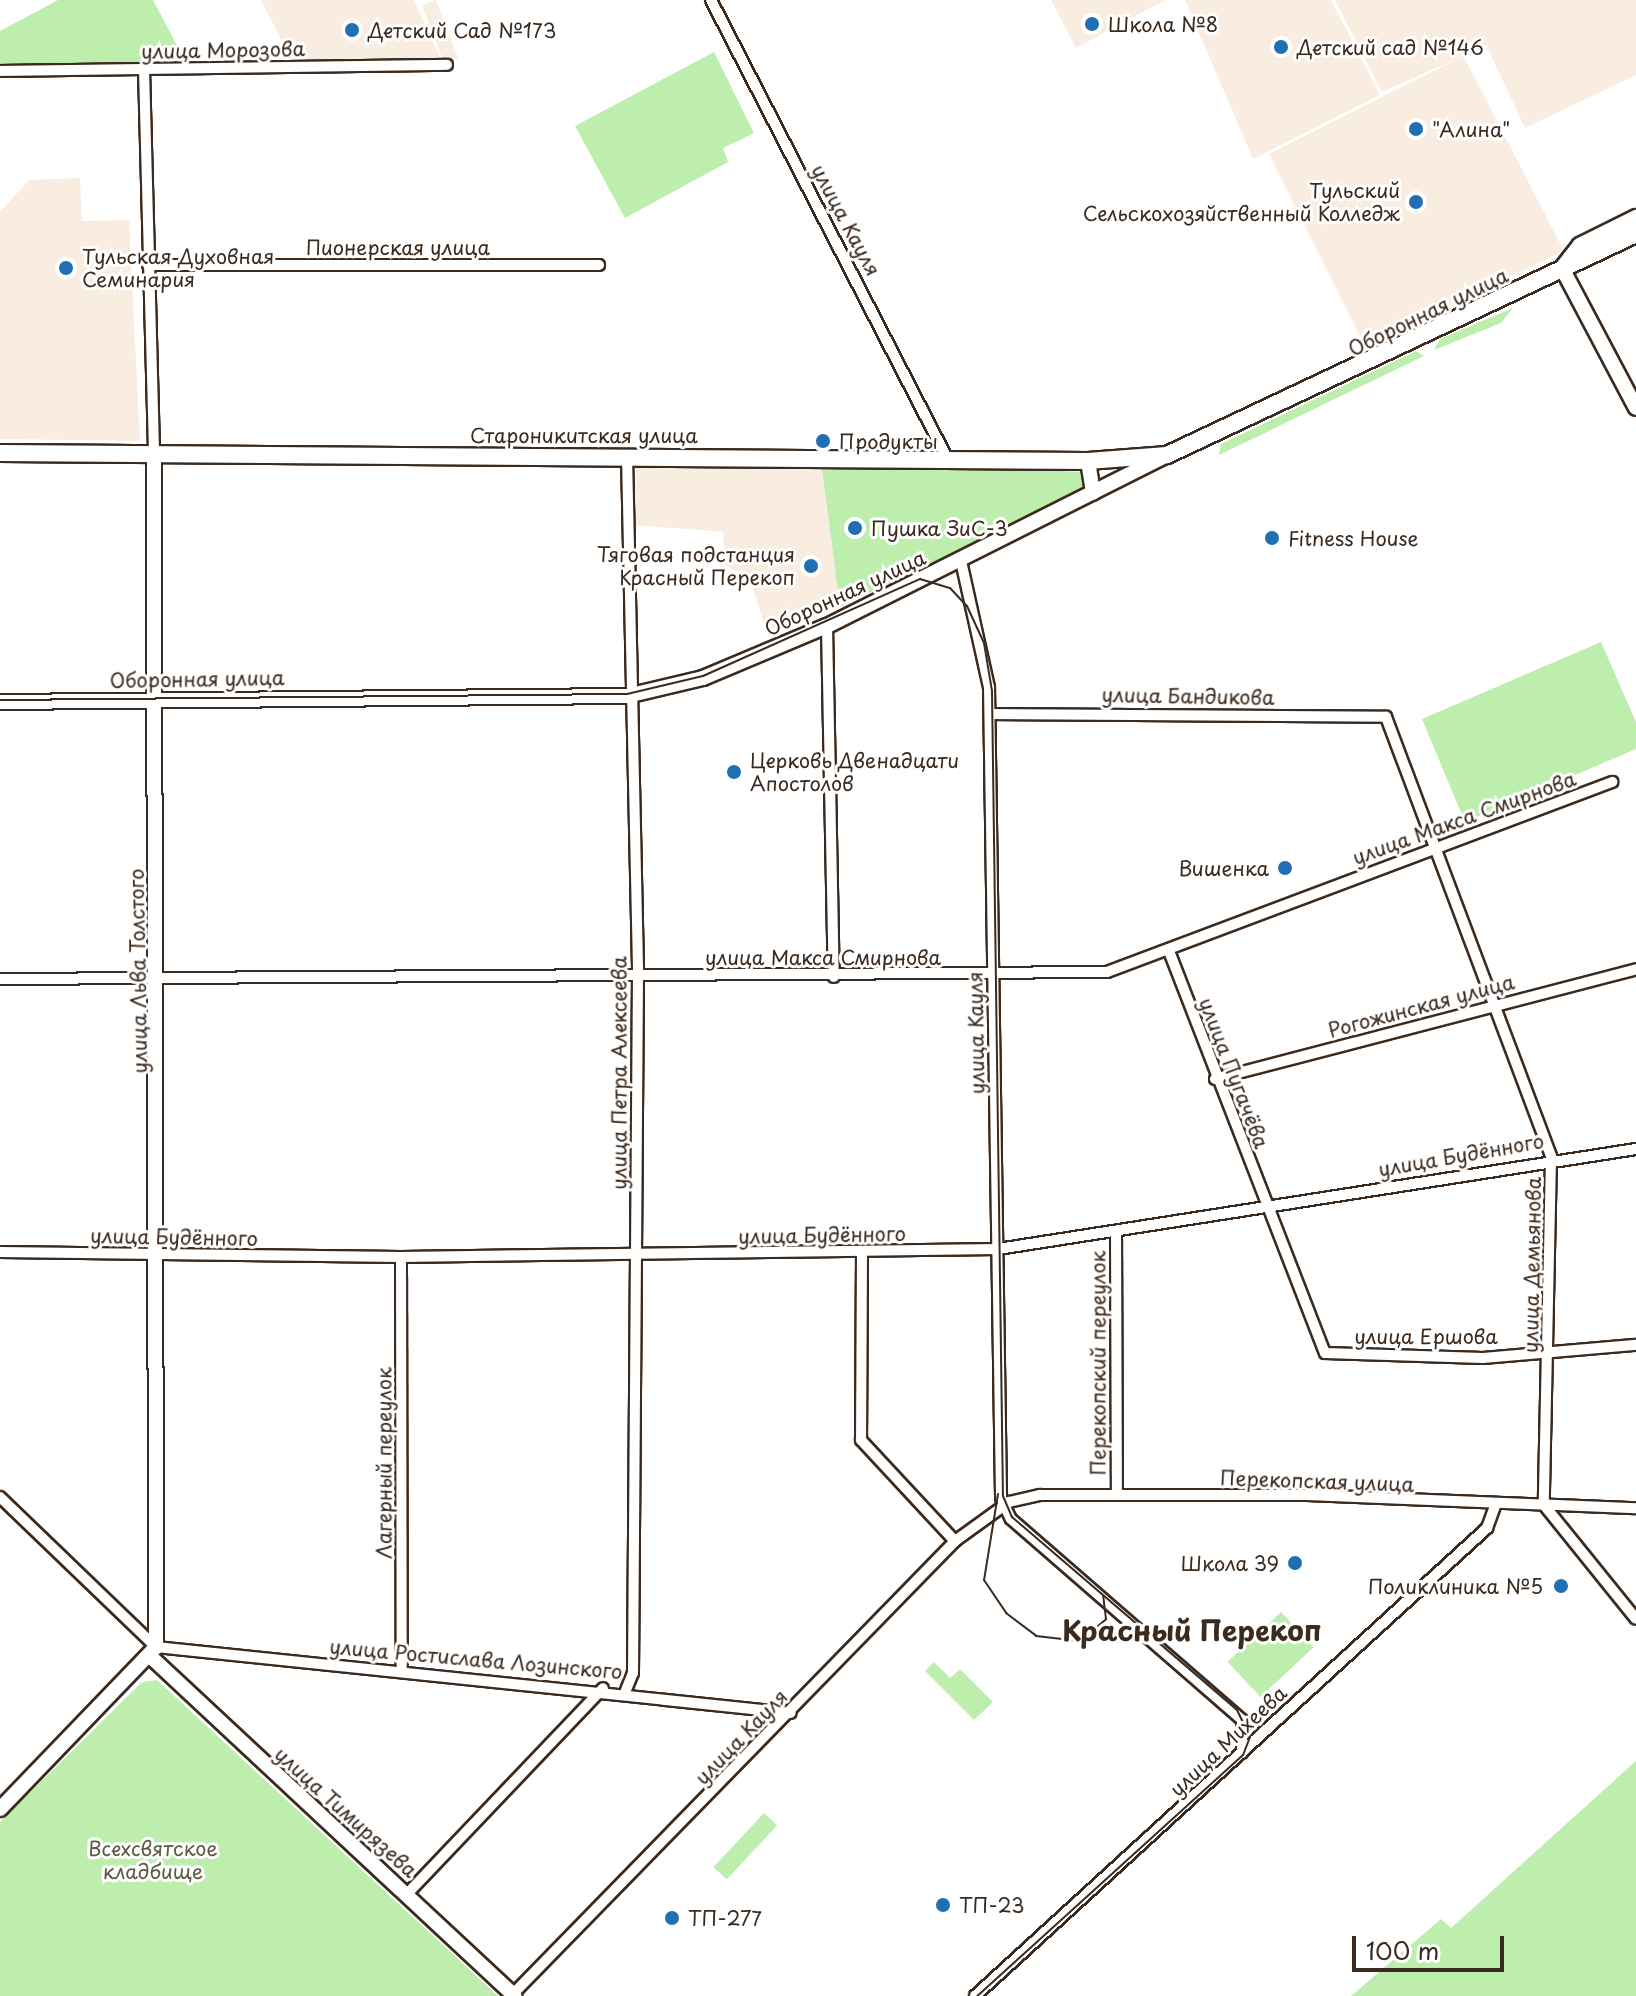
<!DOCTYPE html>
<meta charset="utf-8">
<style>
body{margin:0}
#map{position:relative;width:1636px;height:1996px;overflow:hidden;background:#fff;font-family:"Playpen Sans",sans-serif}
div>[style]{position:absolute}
.built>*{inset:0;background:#f8ede0;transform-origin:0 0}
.green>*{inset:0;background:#bdeead;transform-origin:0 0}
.roads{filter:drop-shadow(2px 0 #3b2a1e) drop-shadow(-2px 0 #3b2a1e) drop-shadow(0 2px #3b2a1e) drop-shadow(0 -2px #3b2a1e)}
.street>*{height:10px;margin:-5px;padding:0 5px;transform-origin:5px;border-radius:5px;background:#fff}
.secondary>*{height:14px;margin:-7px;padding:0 7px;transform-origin:7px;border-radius:7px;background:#fff}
.primary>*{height:16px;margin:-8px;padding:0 8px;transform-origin:8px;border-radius:8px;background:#fff}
.tram>*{height:2px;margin:-1px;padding:0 1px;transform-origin:1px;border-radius:1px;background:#3b2a1e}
.dots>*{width:22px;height:22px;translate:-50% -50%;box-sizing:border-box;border:4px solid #fff;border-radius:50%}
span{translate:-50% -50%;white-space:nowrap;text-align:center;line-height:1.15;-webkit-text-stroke:6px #fff;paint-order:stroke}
.poi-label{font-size:20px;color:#3b2a1e}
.left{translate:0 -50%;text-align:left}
.right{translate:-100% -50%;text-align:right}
.street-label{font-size:20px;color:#3b2a1e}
.park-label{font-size:20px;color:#5c5b42}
.district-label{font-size:28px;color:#3b2a1e;font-weight:700}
.scale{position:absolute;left:1352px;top:1936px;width:152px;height:36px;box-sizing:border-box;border:4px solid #3b2a1e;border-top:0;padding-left:10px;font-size:24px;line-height:28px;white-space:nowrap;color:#3b2a1e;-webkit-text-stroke:6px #fff;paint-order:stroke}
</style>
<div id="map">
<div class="built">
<div style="clip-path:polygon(261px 0,414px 0,441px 60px,292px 61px)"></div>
<div style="left:436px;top:0;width:62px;height:15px;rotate:69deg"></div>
<div style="clip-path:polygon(1051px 0,1165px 0,1076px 48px)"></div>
<div style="clip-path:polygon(1185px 0,1331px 0,1380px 95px,1253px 159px)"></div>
<div style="clip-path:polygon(1335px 0,1636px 0,1636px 75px,1525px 128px,1486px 45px,1463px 55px,1564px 251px,1365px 346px,1269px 154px,1461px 57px,1382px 92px)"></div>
<div style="clip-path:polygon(80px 178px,82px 221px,129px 220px,140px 441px,0 439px,0 212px,29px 180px)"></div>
<div style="clip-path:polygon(636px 468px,822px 469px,840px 607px,768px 636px,749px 577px,725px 565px,723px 532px,634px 525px)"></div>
</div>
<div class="green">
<div style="clip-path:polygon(58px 0,153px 0,182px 55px,156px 56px,157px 64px,0 67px,0 31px)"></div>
<div style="clip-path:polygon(714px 52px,754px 133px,723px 148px,728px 162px,625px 218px,575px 126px)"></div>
<div style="clip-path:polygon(1513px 308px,1501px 323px,1434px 350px,1440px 339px)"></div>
<div style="clip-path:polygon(1416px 351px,1424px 356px,1219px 455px,1221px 444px)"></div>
<div style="clip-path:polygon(978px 467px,1083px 472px,1087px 489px,840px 607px,822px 469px)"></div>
<div style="clip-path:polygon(1601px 642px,1636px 722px,1636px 749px,1465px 822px,1422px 719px)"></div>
<div style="left:1281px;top:1612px;width:48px;height:73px;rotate:47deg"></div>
<div style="clip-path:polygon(934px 1662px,950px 1678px,960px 1669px,993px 1702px,974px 1720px,925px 1671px)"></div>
<div style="clip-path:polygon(157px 1680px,498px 1996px,0 1996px,0 1822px,142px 1682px)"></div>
<div style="clip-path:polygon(1636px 1761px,1636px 1996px,1351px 1996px,1441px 1919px,1451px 1928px)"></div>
<div style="left:764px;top:1813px;width:18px;height:74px;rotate:43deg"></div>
</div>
<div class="roads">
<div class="street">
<div style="left:711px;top:0;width:515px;rotate:62.74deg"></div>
<div style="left:144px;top:69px;width:384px;rotate:88.5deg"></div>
<div style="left:0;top:71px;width:447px;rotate:-0.8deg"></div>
<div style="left:148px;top:265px;width:451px"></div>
<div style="left:961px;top:561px;width:129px;rotate:77.5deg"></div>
<div style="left:989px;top:687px;width:811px;rotate:89.15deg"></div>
<div style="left:1001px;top:1498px;width:23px;rotate:65deg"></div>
<div style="left:1011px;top:1519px;width:306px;rotate:41deg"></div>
<div style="left:1242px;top:1720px;width:33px;rotate:90deg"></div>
<div style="left:827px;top:626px;width:351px;rotate:88.9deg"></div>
<div style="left:990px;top:714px;width:396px;rotate:0.4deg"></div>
<div style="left:1386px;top:717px;width:470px;rotate:69.4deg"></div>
<div style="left:1551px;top:1157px;width:348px;rotate:91.2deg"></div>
<div style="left:1544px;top:1505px;width:146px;rotate:51.1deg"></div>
<div style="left:1169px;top:951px;width:431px;rotate:68.8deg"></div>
<div style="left:1325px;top:1353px;width:158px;rotate:1.8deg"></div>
<div style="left:1483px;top:1358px;width:154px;rotate:-4.9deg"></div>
<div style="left:0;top:979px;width:1107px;rotate:-0.36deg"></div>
<div style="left:1107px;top:972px;width:540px;rotate:-20.62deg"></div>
<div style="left:1215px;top:1079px;width:435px;rotate:-14.6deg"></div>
<div style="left:1116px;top:1231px;width:264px;rotate:89.8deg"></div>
<div style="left:0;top:1252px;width:401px;rotate:0.7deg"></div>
<div style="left:401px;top:1257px;width:597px;rotate:-0.77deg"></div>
<div style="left:998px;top:1249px;width:646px;rotate:-8.91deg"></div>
<div style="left:862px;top:1253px;width:187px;rotate:90.3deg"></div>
<div style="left:861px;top:1440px;width:138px;rotate:47.1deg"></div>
<div style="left:401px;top:1257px;width:413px;rotate:89.9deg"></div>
<div style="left:0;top:1497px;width:216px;rotate:43.9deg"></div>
<div style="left:156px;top:1647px;width:638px;rotate:5.93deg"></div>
<div style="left:626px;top:1690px;width:18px;rotate:-68deg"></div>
<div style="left:633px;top:1673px;width:705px;rotate:-89.59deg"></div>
<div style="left:638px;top:968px;width:513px;rotate:-91.23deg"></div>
<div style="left:407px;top:1894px;width:284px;rotate:-46.4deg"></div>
<div style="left:513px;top:1994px;width:633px;rotate:-45.7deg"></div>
<div style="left:955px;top:1541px;width:67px;rotate:-35.8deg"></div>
<div style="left:1009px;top:1502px;width:32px;rotate:-13deg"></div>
<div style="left:1040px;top:1495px;width:267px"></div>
<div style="left:1307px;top:1495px;width:329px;rotate:2.3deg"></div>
<div style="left:975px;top:1996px;width:694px;rotate:-42.43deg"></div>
<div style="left:1487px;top:1528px;width:23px;rotate:-70deg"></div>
</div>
<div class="secondary">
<div style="left:1563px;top:270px;width:156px;rotate:62.1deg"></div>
<div style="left:1088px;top:461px;width:32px;rotate:81deg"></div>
<div style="left:0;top:702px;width:627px;rotate:-0.55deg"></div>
<div style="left:627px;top:696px;width:78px;rotate:-13.3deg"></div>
<div style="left:703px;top:678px;width:134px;rotate:-22.8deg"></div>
<div style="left:827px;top:626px;width:376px;rotate:-26.7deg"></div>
<div style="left:151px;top:1657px;width:497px;rotate:43deg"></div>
<div style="left:0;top:1809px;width:225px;rotate:-46.1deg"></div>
<div style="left:156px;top:1647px;width:1194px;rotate:-90.1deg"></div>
</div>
<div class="primary">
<div style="left:1563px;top:268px;width:28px;rotate:-52deg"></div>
<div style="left:1580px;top:246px;width:63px;rotate:-26.6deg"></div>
<div style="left:0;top:453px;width:1088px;rotate:0.42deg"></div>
<div style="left:1088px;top:461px;width:79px;rotate:-4.3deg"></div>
<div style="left:1167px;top:455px;width:518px;rotate:-25.23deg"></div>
</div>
</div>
<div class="tram">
<div style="left:0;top:700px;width:627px;rotate:-0.55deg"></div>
<div style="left:627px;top:694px;width:78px;rotate:-13.3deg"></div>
<div style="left:703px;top:676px;width:238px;rotate:-24.1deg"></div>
<div style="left:920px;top:579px;width:31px;rotate:17deg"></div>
<div style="left:950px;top:588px;width:25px;rotate:47deg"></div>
<div style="left:967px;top:606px;width:41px;rotate:65.3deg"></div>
<div style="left:984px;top:643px;width:49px;rotate:80.5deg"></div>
<div style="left:992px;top:691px;width:805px;rotate:89.22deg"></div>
<div style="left:1003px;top:1496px;width:23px;rotate:67deg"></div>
<div style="left:1012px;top:1517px;width:296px;rotate:40.6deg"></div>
<div style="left:1237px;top:1710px;width:30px;rotate:64deg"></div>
<div style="left:1250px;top:1737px;width:19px;rotate:111deg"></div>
<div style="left:1243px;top:1755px;width:359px;rotate:137.8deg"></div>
<div style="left:998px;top:1494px;width:87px;rotate:99.2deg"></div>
<div style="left:984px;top:1580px;width:40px;rotate:56deg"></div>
<div style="left:1006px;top:1613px;width:38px;rotate:37deg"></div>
<div style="left:1036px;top:1636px;width:44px;rotate:6.5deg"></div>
<div style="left:1080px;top:1641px;width:34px;rotate:-40deg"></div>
<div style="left:1106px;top:1619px;width:23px;rotate:-97deg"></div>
<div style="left:1088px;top:1638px;width:55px;rotate:-2.1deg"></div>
</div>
<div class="dots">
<div style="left:1092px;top:24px;background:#1f6fb2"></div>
<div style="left:352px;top:30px;background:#1f6fb2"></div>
<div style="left:1281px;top:47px;background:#1f6fb2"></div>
<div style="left:1416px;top:129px;background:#1f6fb2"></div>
<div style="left:1416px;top:202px;background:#1f6fb2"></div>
<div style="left:66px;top:268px;background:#1f6fb2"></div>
<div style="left:823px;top:441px;background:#1f6fb2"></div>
<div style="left:855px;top:528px;background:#1f6fb2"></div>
<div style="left:1272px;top:538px;background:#1f6fb2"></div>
<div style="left:811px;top:566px;background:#1f6fb2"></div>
<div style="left:734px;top:772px;background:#1f6fb2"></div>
<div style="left:1285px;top:868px;background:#1f6fb2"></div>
<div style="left:1295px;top:1563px;background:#1f6fb2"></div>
<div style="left:1561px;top:1586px;background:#1f6fb2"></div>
<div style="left:943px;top:1905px;background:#1f6fb2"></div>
<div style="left:672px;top:1918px;background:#1f6fb2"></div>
</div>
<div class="poi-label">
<span class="left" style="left:1108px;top:24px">Школа №8</span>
<span class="left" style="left:368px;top:30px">Детский Сад №173</span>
<span class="left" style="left:1297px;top:47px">Детский сад №146</span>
<span class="left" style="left:1432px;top:129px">"Алина"</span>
<span class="right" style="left:1400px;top:202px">Тульский<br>Сельскохозяйственный Колледж</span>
<span class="left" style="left:82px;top:268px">Тульская Духовная<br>Семинария</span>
<span class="left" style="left:839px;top:441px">Продукты</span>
<span class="left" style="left:871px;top:528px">Пушка ЗиС-3</span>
<span class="left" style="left:1288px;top:538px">Fitness House</span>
<span class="right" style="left:795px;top:566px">Тяговая подстанция<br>Красный Перекоп</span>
<span class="left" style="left:750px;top:772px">Церковь Двенадцати<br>Апостолов</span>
<span class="right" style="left:1269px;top:868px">Вишенка</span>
<span class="right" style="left:1279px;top:1563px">Школа 39</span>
<span class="right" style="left:1543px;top:1586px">Поликлиника №5</span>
<span class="left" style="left:959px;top:1905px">ТП-23</span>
<span class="left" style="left:688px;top:1918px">ТП-277</span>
</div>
<div class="street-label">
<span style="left:223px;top:50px;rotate:-1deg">улица Морозова</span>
<span style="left:846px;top:220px;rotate:62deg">улица Кауля</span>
<span style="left:398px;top:247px">Пионерская улица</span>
<span style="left:1428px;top:312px;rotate:-26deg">Оборонная улица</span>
<span style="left:584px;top:435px">Староникитская улица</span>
<span style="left:845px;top:593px;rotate:-25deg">Оборонная улица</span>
<span style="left:197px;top:679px;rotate:-1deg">Оборонная улица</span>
<span style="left:1188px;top:696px;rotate:1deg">улица Бандикова</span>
<span style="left:1464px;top:818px;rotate:-20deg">улица Макса Смирнова</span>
<span style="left:823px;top:957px">улица Макса Смирнова</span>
<span style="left:138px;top:971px;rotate:-91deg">улица Льва Толстого</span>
<span style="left:1421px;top:1006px;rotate:-15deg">Рогожинская улица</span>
<span style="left:976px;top:1033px;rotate:-91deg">улица Кауля</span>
<span style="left:619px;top:1073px;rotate:-90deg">улица Петра Алексеева</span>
<span style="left:1234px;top:1073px;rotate:69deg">улица Пугачёва</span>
<span style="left:1461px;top:1155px;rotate:-10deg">улица Будённого</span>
<span style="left:822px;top:1235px;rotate:-1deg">улица Будённого</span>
<span style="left:174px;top:1237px;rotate:1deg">улица Будённого</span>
<span style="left:1532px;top:1265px;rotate:-89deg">улица Демьянова</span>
<span style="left:1426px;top:1336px">улица Ершова</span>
<span style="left:1098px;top:1363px;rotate:-90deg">Перекопский переулок</span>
<span style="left:384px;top:1463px;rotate:-90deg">Лагерный переулок</span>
<span style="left:1317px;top:1481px;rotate:2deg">Перекопская улица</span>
<span style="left:476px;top:1659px;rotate:5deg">улица Ростислава Лозинского</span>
<span style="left:741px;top:1737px;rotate:-46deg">улица Кауля</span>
<span style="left:1228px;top:1741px;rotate:-43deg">улица Михеева</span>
<span style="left:346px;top:1812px;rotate:42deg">улица Тимирязева</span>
</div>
<div class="park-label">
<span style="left:153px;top:1860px">Всехсвятское<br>кладбище</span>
</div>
<div class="district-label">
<span style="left:1192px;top:1630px">Красный Перекоп</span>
</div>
<div class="scale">100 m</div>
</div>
